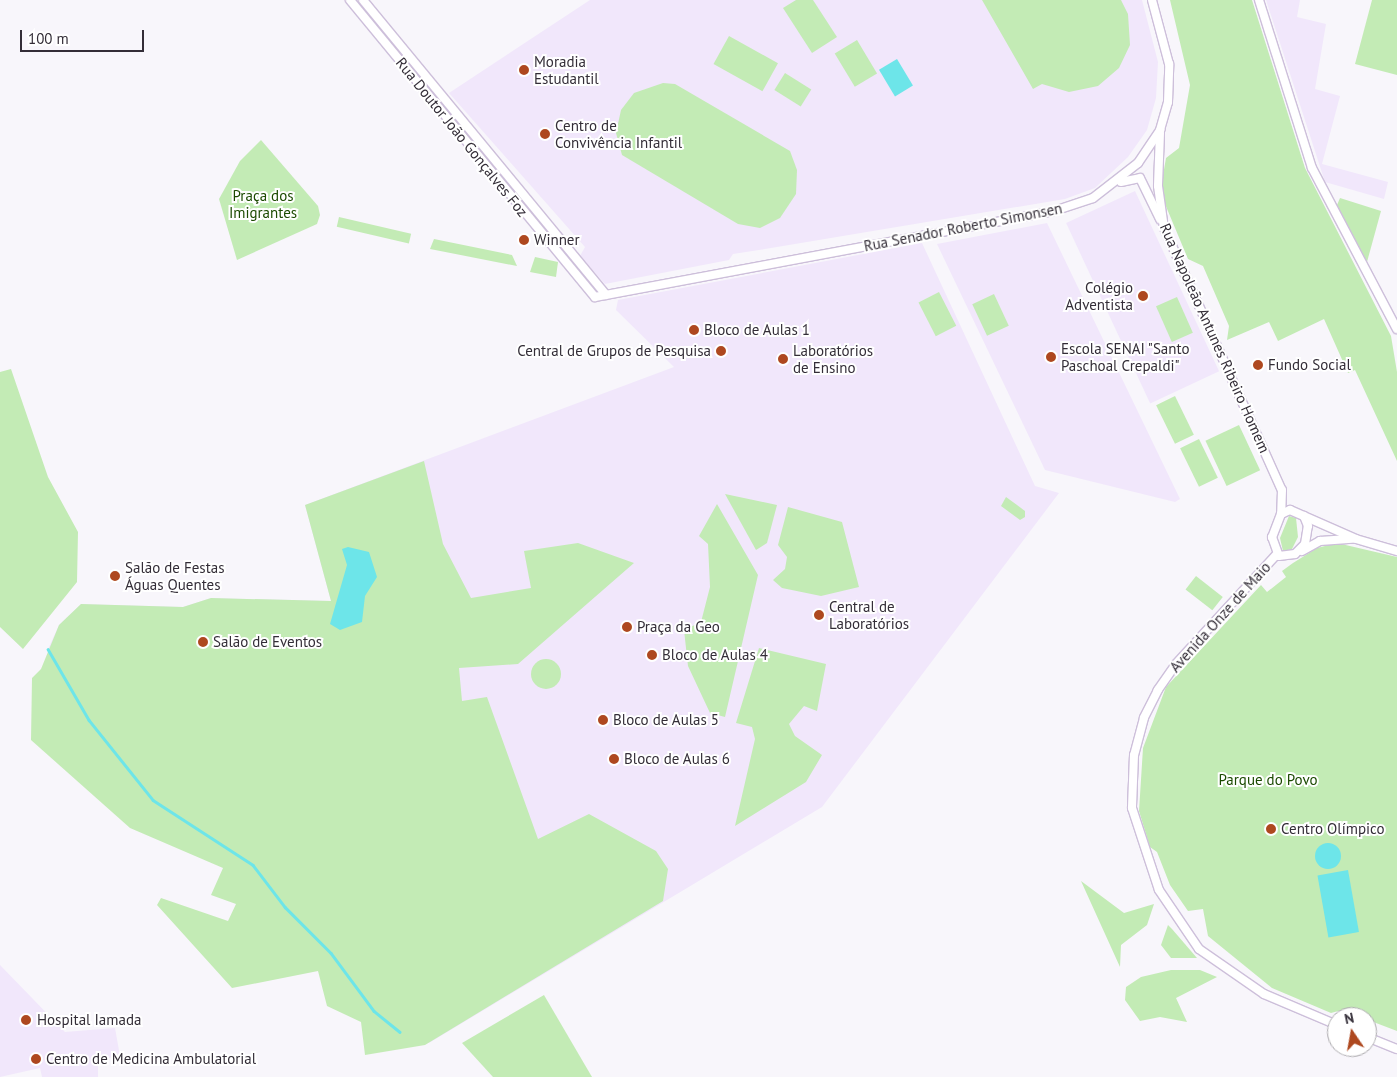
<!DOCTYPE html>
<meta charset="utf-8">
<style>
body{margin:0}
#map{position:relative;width:1397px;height:1077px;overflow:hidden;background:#f8f6fb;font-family:"PT Sans",sans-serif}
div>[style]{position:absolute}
.built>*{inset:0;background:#f1e7fb;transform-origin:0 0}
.green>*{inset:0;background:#c3ebb5;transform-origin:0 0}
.round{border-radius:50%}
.water>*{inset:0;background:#6de5e9;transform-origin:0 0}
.stream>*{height:2.5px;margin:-1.25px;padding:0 1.25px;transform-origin:1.25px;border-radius:1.25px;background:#6de5e9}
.roads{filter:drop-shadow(1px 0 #cdbfda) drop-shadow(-1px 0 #cdbfda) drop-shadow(0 1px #cdbfda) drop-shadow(0 -1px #cdbfda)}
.minor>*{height:8px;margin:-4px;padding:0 4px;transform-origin:4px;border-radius:4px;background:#fff}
.dots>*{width:14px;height:14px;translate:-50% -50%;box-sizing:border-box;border:2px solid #fff;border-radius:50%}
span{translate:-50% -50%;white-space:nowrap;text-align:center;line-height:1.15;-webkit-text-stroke:4px #fff;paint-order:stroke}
.poi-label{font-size:15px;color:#332d37}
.left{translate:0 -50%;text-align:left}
.right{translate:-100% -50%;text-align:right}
.street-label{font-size:15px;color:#332d37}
.park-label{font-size:15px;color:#1b4a01}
.north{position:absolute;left:1327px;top:1007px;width:50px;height:50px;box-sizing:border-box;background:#fff;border:1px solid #adabaf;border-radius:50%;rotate:348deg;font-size:14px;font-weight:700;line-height:20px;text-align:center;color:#332d37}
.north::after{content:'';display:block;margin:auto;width:18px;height:22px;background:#ae481f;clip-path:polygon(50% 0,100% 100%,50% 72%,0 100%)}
.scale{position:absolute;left:20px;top:30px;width:124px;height:22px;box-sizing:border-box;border:2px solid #332d37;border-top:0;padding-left:6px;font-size:15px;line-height:18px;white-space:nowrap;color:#332d37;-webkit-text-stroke:4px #fff;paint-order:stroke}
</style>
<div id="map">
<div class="built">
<div style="clip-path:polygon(590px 0,1142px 0,1158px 62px,1156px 98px,1147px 130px,1128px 157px,1095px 188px,1065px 199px,759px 250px,733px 254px,729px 260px,605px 284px,580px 256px,585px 247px,449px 93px)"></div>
<div style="clip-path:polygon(1266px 0,1300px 0,1297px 17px,1326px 24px,1315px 89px,1340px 96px,1322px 164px,1388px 182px,1384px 199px,1325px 182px)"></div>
<div style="left:1135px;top:191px;width:199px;height:76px;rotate:65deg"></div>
<div style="clip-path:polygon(1047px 223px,1180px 499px,1175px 502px,1045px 470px,937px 244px)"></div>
<div style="clip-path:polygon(922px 243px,1035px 486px,1059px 493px,822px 807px,429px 1043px,48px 649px,59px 625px,81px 604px,183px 607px,211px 598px,331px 601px,305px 505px,674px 367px,616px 310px,618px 300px)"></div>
<div style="clip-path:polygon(0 965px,65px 1032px,115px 1028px,120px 1056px,98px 1060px,98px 1077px,42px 1077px,40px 1068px,0 1077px)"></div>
</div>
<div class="green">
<div style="clip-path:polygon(796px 0,813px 0,837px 37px,812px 53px,783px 8px)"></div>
<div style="clip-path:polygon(982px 0,1121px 0,1128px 14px,1130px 45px,1119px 68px,1098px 86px,1069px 92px,1042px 84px,1033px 89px)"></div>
<div style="clip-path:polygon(1170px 0,1252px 0,1305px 168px,1391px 336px,1397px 372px,1397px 461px,1355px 370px,1348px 373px,1324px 319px,1278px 341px,1269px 322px,1227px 340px,1229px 326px,1203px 266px,1188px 259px,1165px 204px,1162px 181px,1166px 158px,1179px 148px,1190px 85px)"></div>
<div style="clip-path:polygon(1372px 0,1397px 0,1397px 75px,1355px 64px)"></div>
<div style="left:729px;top:36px;width:56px;height:32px;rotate:29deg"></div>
<div style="left:857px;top:40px;width:39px;height:26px;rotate:59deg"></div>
<div style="left:785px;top:73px;width:31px;height:20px;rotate:32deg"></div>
<div style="clip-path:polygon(663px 83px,675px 84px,790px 151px,797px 170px,796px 194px,780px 218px,760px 228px,738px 224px,622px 155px,616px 133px,621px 110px,634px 93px)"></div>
<div style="clip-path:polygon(261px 140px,318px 206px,320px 215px,317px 224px,237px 260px,219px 199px,240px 161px)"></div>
<div style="clip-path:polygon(1340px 198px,1381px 211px,1367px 262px,1337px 205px)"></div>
<div style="left:339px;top:217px;width:74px;height:10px;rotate:13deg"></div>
<div style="clip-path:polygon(434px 239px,512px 255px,517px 266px,430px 249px)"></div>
<div style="clip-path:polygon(535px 257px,558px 262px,556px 277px,530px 272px)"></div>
<div style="left:939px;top:292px;width:38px;height:23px;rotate:63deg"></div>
<div style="left:994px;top:294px;width:35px;height:24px;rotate:65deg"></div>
<div style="left:1177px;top:297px;width:39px;height:23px;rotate:66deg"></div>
<div style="clip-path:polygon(11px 369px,48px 477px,78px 532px,77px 582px,23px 649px,0 627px,0 372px)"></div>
<div style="left:1175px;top:396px;width:43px;height:21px;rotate:64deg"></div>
<div style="left:1239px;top:425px;width:50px;height:37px;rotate:65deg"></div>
<div style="left:1199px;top:439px;width:43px;height:21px;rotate:64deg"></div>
<div style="clip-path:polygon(424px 461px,443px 544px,471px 598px,531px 588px,524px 551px,578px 543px,634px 563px,518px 664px,459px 668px,462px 701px,487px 697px,538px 839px,589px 814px,656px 851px,668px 869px,663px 901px,425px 1045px,365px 1055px,361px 1022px,327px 1006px,318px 971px,232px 988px,157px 905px,161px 898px,228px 921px,236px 904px,211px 895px,223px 868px,130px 828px,31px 740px,32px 678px,41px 669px,59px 625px,81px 604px,183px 607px,211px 598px,331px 601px,305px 505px)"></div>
<div style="clip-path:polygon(725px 494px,777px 505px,767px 543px,756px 550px)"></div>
<div style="clip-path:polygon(1006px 497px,1025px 511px,1025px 517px,1020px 520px,1001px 506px)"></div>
<div style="clip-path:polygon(717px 504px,758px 575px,725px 717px,710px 713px,688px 666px,684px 630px,701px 622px,710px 587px,708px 544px,699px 536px)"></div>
<div style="clip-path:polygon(788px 507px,842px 522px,859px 587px,821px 596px,782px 588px,773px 580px,785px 569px,787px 557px,778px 545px)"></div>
<div style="clip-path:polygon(1289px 516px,1296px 518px,1298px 537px,1292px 549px,1283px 551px,1280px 538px)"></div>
<div style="clip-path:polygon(1337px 543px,1397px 557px,1397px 1031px,1342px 1010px,1331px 1013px,1272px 988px,1208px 936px,1203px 909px,1188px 911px,1170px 885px,1157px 852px,1150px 847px,1139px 811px,1143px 748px,1166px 687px,1261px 585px,1267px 592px,1286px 577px,1282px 571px,1293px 563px,1317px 548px)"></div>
<div style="left:1196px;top:576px;width:34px;height:17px;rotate:38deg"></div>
<div style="clip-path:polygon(759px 648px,826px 664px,817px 711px,804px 706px,789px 724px,795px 736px,822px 755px,806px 782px,735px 826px,755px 739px,752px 727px,736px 723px)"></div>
<div class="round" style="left:531px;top:659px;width:30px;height:30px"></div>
<div style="clip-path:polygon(1081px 881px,1124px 913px,1154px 904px,1147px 925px,1121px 945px,1120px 967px)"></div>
<div style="clip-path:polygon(1168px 925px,1172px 929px,1197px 958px,1171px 958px,1161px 945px)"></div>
<div style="clip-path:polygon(1171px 970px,1200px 970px,1217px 977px,1176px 998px,1187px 1022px,1160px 1017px,1140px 1021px,1125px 1000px,1126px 987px,1141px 977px)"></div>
<div style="clip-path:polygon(544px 995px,592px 1077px,493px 1077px,462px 1043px)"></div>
</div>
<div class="water">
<div style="left:897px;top:59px;width:31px;height:21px;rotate:59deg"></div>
<div style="clip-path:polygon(348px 547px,369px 552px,377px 577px,365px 596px,362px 622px,340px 630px,330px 624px,347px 565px,342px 549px)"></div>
<div class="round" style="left:1315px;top:843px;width:26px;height:26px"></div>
<div style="left:1348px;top:870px;width:63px;height:31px;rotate:80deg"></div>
</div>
<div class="stream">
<div style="left:48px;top:649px;width:82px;rotate:60deg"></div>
<div style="left:89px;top:720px;width:102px;rotate:51.3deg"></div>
<div style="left:153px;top:800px;width:119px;rotate:33deg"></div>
<div style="left:253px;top:865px;width:53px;rotate:52.7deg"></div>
<div style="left:285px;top:907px;width:65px;rotate:45deg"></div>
<div style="left:331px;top:953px;width:72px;rotate:53.4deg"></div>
<div style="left:374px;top:1011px;width:33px;rotate:39deg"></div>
</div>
<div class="roads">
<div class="minor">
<div style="left:350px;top:0;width:385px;rotate:50.5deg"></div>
<div style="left:595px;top:297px;width:464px;rotate:-10.6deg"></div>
<div style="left:1051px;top:212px;width:44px;rotate:-18.4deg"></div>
<div style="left:1093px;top:198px;width:57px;rotate:-37.9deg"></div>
<div style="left:1138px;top:163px;width:40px;rotate:-56deg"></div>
<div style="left:1160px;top:130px;width:29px;rotate:-74deg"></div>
<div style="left:1168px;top:102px;width:38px;rotate:-88deg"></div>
<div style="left:1169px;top:64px;width:66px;rotate:-104.9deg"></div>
<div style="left:363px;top:0;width:382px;rotate:50.5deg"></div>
<div style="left:1259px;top:0;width:176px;rotate:72.5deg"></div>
<div style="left:1312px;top:168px;width:182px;rotate:62.2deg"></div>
<div style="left:1160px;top:133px;width:53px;rotate:92.2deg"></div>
<div style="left:1158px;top:186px;width:42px;rotate:81.9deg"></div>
<div style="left:1164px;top:228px;width:287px;rotate:65.8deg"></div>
<div style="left:1282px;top:490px;width:24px;rotate:92deg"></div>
<div style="left:1281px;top:514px;width:25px;rotate:111deg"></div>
<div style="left:1272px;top:537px;width:20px;rotate:70deg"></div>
<div style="left:1279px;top:556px;width:16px;rotate:-7deg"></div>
<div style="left:1295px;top:554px;width:14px;rotate:-45deg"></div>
<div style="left:1305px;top:544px;width:18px;rotate:-81deg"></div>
<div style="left:1308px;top:526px;width:11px;rotate:-112deg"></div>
<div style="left:1121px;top:182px;width:19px;rotate:-12deg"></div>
<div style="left:1140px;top:178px;width:46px;rotate:64deg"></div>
<div style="left:1281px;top:514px;width:10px;rotate:-24deg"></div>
<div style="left:1290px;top:510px;width:72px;rotate:23.7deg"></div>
<div style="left:1356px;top:539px;width:43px;rotate:16.3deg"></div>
<div style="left:1302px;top:551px;width:21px;rotate:-29deg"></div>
<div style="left:1320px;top:541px;width:32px;rotate:-4deg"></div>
<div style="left:1277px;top:554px;width:149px;rotate:132.6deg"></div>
<div style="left:1176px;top:664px;width:32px;rotate:125deg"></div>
<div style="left:1158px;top:690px;width:31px;rotate:117deg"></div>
<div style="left:1144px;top:718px;width:38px;rotate:105deg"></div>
<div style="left:1134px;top:755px;width:53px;rotate:92.2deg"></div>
<div style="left:1132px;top:808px;width:86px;rotate:71.8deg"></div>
<div style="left:1159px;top:890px;width:71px;rotate:55.9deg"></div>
<div style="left:1199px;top:949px;width:79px;rotate:34.7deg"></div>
<div style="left:1264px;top:994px;width:79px;rotate:23deg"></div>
<div style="left:1367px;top:1037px;width:32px;rotate:22deg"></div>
</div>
</div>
<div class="dots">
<div style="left:524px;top:70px;background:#ae481f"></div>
<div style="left:545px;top:134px;background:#ae481f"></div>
<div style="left:524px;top:240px;background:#ae481f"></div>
<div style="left:1143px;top:296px;background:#ae481f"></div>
<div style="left:694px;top:330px;background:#ae481f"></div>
<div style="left:721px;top:351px;background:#ae481f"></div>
<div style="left:1051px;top:357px;background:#ae481f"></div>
<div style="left:783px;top:359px;background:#ae481f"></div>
<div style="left:1258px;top:365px;background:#ae481f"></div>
<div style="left:115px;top:576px;background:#ae481f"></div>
<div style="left:819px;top:615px;background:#ae481f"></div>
<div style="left:627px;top:627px;background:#ae481f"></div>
<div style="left:203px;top:642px;background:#ae481f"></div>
<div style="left:652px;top:655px;background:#ae481f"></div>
<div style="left:603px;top:720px;background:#ae481f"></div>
<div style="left:614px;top:759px;background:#ae481f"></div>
<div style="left:1271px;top:829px;background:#ae481f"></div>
<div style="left:26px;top:1020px;background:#ae481f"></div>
<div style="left:36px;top:1059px;background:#ae481f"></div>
</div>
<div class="poi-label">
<span class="left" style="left:534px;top:70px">Moradia<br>Estudantil</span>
<span class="left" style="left:555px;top:134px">Centro de<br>Convivência Infantil</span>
<span class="left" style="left:534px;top:240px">Winner</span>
<span class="right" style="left:1133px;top:296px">Colégio<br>Adventista</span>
<span class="left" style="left:704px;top:330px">Bloco de Aulas 1</span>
<span class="left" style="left:1061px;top:357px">Escola SENAI "Santo<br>Paschoal Crepaldi"</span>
<span class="left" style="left:793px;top:359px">Laboratórios<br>de Ensino</span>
<span class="right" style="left:711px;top:351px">Central de Grupos de Pesquisa</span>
<span class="left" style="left:1268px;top:365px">Fundo Social</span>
<span class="left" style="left:125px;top:576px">Salão de Festas<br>Águas Quentes</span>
<span class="left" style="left:829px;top:615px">Central de<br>Laboratórios</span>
<span class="left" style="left:637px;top:627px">Praça da Geo</span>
<span class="left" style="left:213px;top:642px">Salão de Eventos</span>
<span class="left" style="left:662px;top:655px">Bloco de Aulas 4</span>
<span class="left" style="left:613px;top:720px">Bloco de Aulas 5</span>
<span class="left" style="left:624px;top:759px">Bloco de Aulas 6</span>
<span class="left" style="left:1281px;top:829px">Centro Olímpico</span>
<span class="left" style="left:37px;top:1020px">Hospital Iamada</span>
<span class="left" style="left:46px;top:1059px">Centro de Medicina Ambulatorial</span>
</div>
<div class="street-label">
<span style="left:462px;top:137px;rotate:51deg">Rua Doutor João Gonçalves Foz</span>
<span style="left:963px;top:227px;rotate:-11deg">Rua Senador Roberto Simonsen</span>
<span style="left:1215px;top:338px;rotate:66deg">Rua Napoleão Antunes Ribeiro Homem</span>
<span style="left:1220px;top:617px;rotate:-48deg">Avenida Onze de Maio</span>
</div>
<div class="park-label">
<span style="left:263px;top:204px">Praça dos<br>Imigrantes</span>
<span style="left:1268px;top:780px">Parque do Povo</span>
</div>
<div class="north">N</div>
<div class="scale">100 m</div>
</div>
